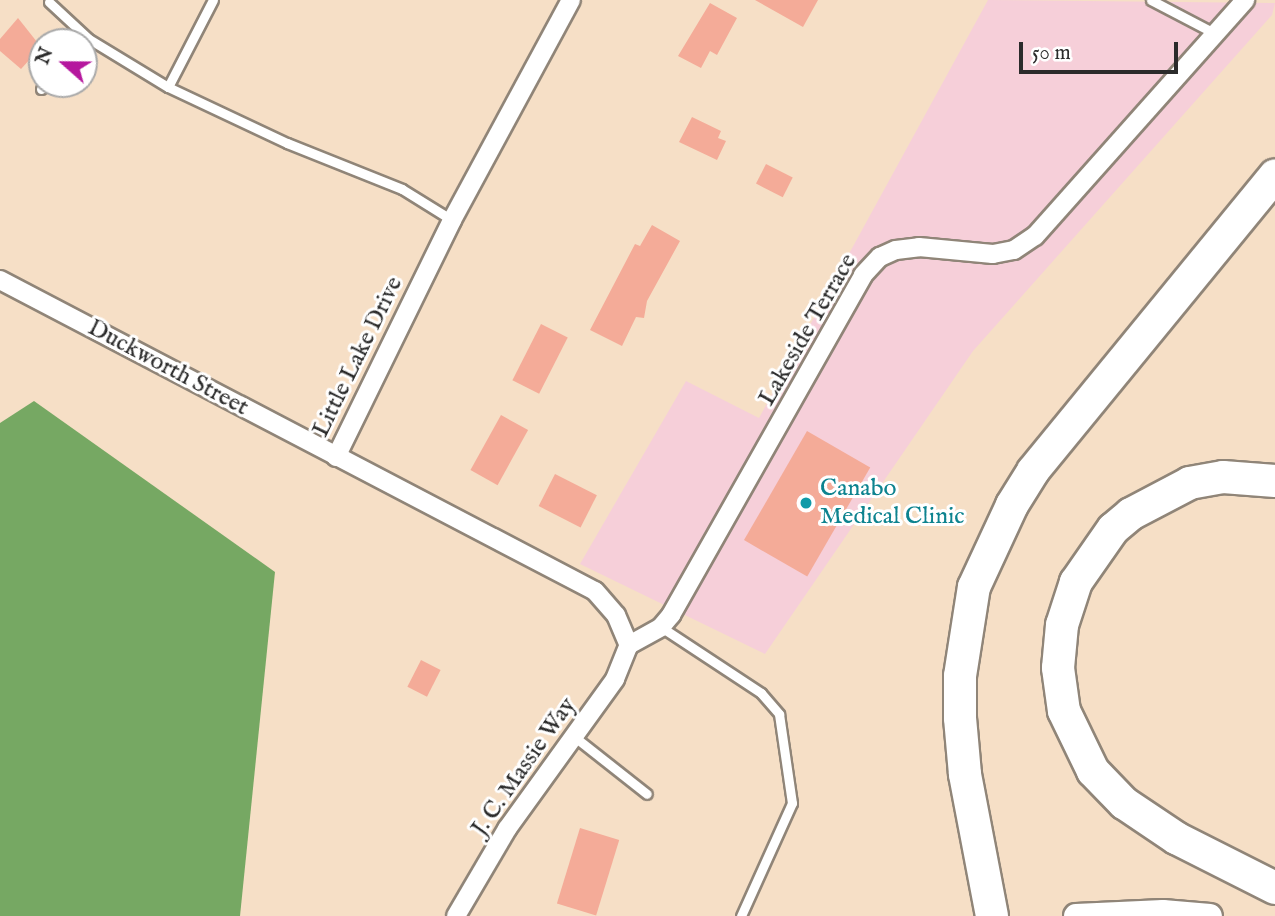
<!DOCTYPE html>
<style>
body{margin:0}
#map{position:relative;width:1275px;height:916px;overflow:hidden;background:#f6dfc6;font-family:"IM FELL English",serif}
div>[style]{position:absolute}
.built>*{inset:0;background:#f6cfd9}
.forest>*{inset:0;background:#76a863}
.building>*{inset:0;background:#f4ab98;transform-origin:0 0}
.roads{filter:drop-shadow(2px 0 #908578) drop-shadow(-2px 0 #908578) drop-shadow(0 2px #908578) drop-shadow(0 -2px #908578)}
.service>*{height:9px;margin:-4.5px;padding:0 4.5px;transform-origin:4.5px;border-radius:4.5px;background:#fff}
.minor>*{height:18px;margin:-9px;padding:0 9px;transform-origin:9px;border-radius:9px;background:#fff}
.secondary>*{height:24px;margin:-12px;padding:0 12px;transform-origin:12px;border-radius:12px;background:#fff}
.motorway>*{height:32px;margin:-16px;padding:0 16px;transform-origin:16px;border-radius:16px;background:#fff}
.dots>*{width:19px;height:19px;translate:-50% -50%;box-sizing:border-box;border:4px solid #fff;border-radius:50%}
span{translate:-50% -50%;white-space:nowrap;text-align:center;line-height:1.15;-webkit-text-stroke:6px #fff;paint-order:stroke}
.street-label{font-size:24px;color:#2b2b2b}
.culture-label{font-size:24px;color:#0d838f}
.left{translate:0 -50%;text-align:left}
.north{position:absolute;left:28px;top:28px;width:70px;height:70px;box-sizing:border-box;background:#fff;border:2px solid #aaa;border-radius:50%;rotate:291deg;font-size:19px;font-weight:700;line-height:28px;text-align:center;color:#2b2b2b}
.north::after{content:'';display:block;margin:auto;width:24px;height:32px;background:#b5179e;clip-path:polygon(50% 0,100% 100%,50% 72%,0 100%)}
.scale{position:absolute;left:1019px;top:42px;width:159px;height:32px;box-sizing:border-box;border:4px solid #2b2b2b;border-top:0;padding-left:9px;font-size:21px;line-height:24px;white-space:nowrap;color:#2b2b2b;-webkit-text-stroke:5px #fff;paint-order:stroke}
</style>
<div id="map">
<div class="built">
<div style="clip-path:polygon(988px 0,1275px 3px,1272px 15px,973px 351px,765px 654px,580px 564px,686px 381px,759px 418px)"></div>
</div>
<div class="forest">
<div style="clip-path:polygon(34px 401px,275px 572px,240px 916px,0 916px,0 423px)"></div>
</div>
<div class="building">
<div style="clip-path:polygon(755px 0,818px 0,803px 27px)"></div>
<div style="clip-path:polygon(710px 3px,737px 18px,717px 55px,710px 51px,701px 68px,678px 56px)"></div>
<div style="clip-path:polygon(18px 18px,41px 47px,21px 69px,0 51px,0 39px)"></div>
<div style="clip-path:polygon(692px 117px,721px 131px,718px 138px,726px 141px,717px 160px,679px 142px)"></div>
<div style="left:766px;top:164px;width:30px;height:22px;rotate:27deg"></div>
<div style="clip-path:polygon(652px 225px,680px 241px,647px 301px,644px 318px,636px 317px,622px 346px,590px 330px,635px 244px,640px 246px)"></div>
<div style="left:541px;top:324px;width:30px;height:63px;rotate:27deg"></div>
<div style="left:501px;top:415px;width:31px;height:63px;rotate:29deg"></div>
<div style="left:807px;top:431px;width:73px;height:126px;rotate:30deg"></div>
<div style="left:555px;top:474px;width:47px;height:36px;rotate:27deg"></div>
<div style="left:421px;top:660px;width:22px;height:30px;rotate:27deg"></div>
<div style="left:580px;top:828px;width:41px;height:79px;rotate:17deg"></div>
</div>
<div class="roads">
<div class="service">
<div style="left:1151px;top:0;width:71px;rotate:27.6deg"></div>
<div style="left:49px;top:2px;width:54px;rotate:42.8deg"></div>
<div style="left:89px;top:39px;width:92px;rotate:31.3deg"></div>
<div style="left:168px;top:87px;width:132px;rotate:25.2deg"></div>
<div style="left:287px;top:143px;width:124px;rotate:21.8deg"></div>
<div style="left:402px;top:189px;width:59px;rotate:31.8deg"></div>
<div style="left:168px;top:87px;width:98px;rotate:-62.7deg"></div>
<div style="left:41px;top:89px;width:7px;rotate:-45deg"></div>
<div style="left:661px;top:627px;width:120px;rotate:33.4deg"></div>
<div style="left:761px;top:693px;width:28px;rotate:49deg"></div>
<div style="left:779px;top:714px;width:90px;rotate:81.7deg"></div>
<div style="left:792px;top:803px;width:124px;rotate:114.3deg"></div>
<div style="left:576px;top:738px;width:90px;rotate:38.3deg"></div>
</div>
<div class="minor">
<div style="left:0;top:280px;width:671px;rotate:27.6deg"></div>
<div style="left:595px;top:591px;width:32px;rotate:49deg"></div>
<div style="left:616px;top:615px;width:33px;rotate:67deg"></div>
<div style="left:336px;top:457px;width:264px;rotate:-63.9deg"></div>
<div style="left:452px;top:220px;width:250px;rotate:-61.6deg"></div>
<div style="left:629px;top:645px;width:37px;rotate:-29deg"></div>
<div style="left:661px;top:627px;width:16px;rotate:-50deg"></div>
<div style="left:671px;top:615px;width:390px;rotate:-60.5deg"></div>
<div style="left:863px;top:275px;width:25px;rotate:-47deg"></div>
<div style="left:880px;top:257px;width:17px;rotate:-24deg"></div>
<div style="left:896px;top:250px;width:23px;rotate:-7deg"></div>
<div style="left:919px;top:247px;width:74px;rotate:5.4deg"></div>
<div style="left:993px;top:254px;width:21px;rotate:-11deg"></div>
<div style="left:1014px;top:250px;width:25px;rotate:-34deg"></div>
<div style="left:1035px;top:236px;width:316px;rotate:-48.3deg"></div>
<div style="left:456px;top:916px;width:101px;rotate:-59.6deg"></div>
<div style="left:507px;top:829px;width:185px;rotate:-54.2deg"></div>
<div style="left:615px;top:679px;width:37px;rotate:-68deg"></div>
</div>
<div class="secondary">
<div style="left:1076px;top:916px;width:87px;rotate:-2.6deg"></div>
<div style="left:1163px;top:912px;width:47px;rotate:4.9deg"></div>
</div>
<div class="motorway">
<div style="left:1275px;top:481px;width:52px;rotate:-175.6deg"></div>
<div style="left:1223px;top:477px;width:34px;rotate:170deg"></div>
<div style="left:1190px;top:483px;width:67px;rotate:152.3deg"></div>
<div style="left:1131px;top:514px;width:23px;rotate:140deg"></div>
<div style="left:1113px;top:529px;width:65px;rotate:124.9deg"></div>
<div style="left:1076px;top:582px;width:45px;rotate:108deg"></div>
<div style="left:1062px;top:625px;width:43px;rotate:95.3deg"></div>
<div style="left:1058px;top:668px;width:43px;rotate:82.1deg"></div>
<div style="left:1064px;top:711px;width:67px;rotate:64.2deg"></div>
<div style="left:1093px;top:771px;width:45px;rotate:45.9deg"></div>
<div style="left:1124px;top:803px;width:63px;rotate:33.9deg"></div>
<div style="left:1176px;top:838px;width:111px;rotate:26.8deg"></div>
<div style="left:992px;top:916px;width:145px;rotate:-100.8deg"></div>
<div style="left:965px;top:774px;width:56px;rotate:-95.1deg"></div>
<div style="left:960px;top:718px;width:42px;rotate:-90deg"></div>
<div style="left:960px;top:676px;width:90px;rotate:-81.1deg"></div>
<div style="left:974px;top:587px;width:90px;rotate:-65.1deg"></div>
<div style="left:1012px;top:505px;width:40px;rotate:-58deg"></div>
<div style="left:1033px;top:471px;width:382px;rotate:-50.7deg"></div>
</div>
</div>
<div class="dots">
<div style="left:806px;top:503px;background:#0f9aa8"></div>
</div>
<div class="street-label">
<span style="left:808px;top:330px;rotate:-60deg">Lakeside Terrace</span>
<span style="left:358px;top:357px;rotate:-64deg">Little Lake Drive</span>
<span style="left:168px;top:368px;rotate:28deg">Duckworth Street</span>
<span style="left:524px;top:767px;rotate:-55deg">J. C. Massie Way</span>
</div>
<div class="culture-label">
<span class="left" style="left:820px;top:503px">Canabo<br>Medical Clinic</span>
</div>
<div class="north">N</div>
<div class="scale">50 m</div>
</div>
